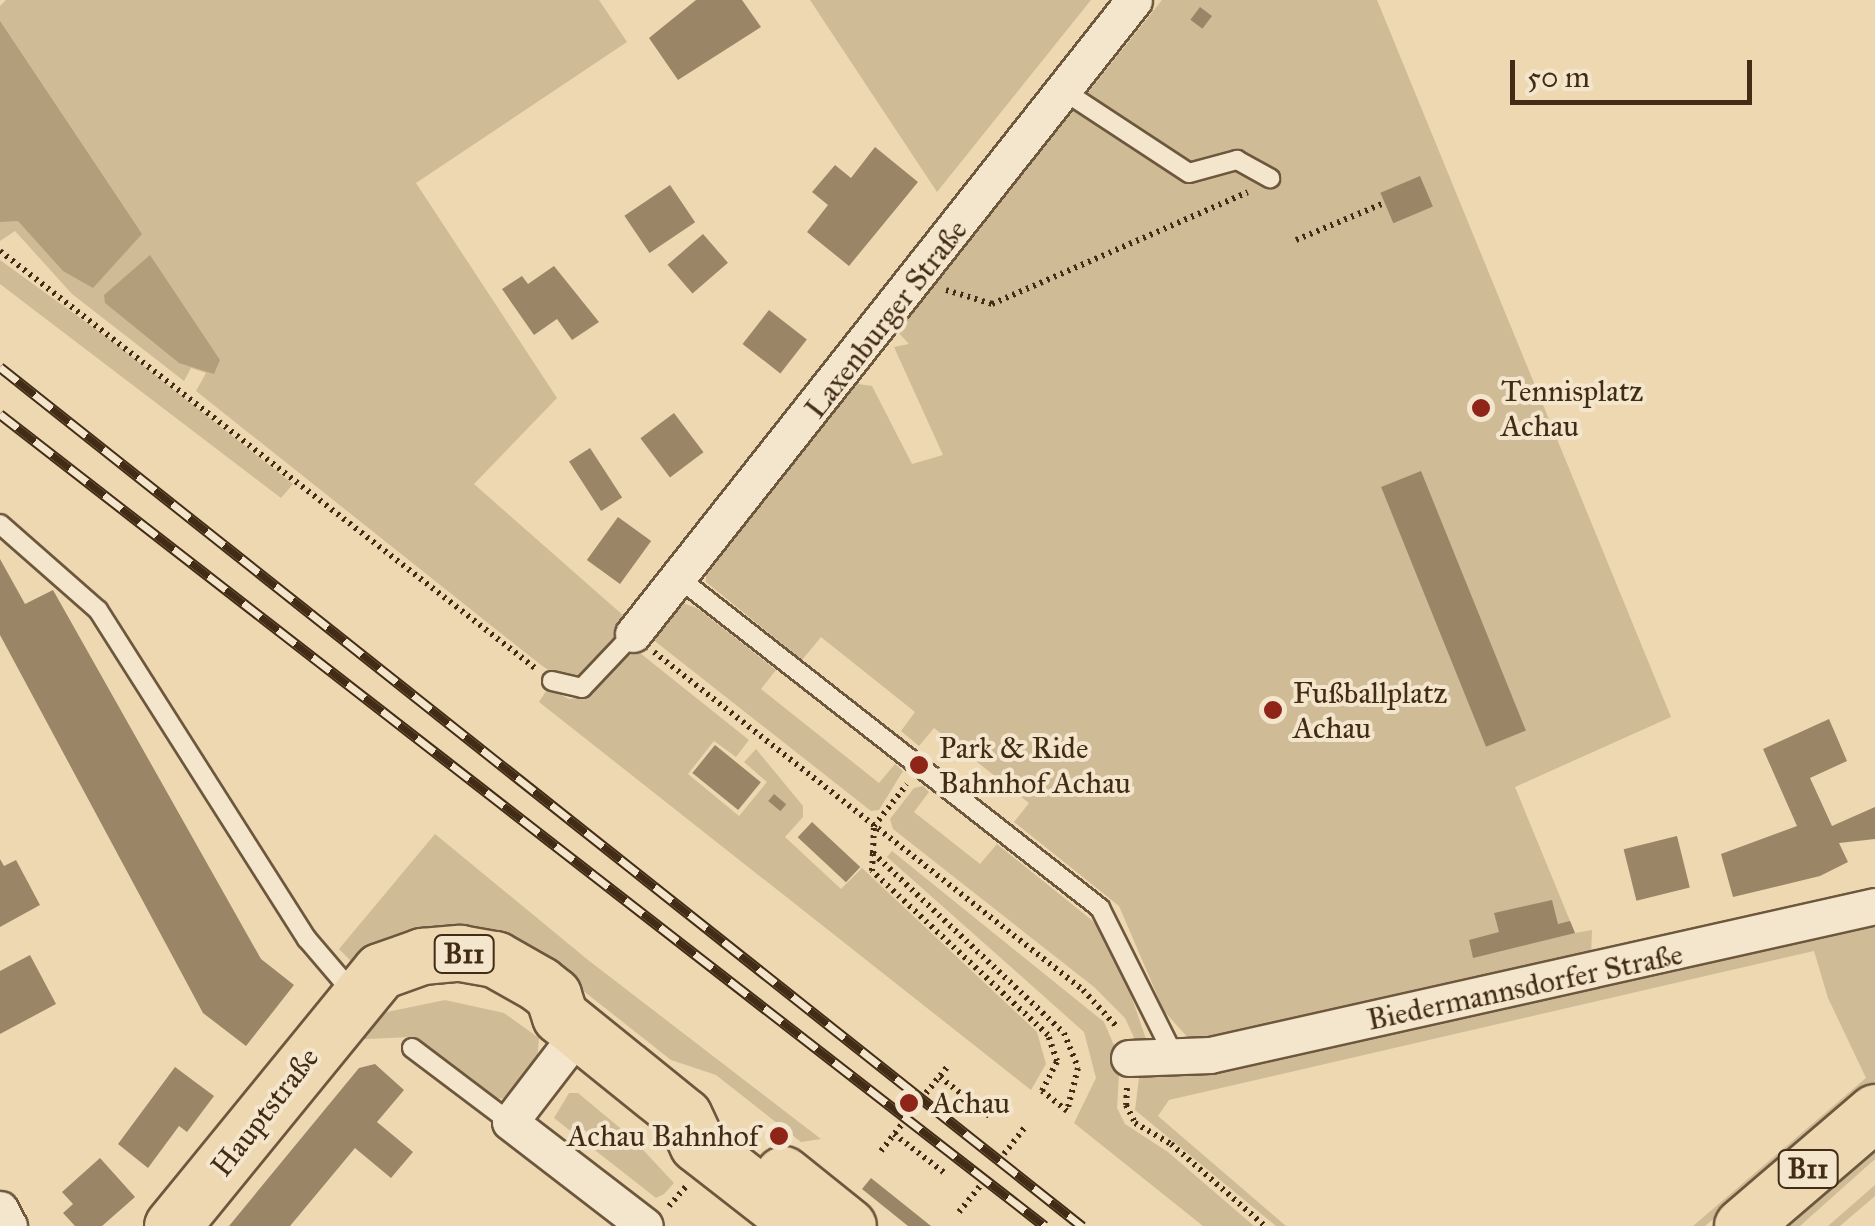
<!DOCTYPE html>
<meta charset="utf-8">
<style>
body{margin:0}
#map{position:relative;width:1875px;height:1226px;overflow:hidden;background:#edd8b1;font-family:"IM FELL Great Primer",serif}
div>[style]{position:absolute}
.green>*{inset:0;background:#d0bb97}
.water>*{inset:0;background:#b39e7c}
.building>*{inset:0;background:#9b8567;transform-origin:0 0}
.path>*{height:6px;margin-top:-3px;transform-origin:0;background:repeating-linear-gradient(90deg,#422c16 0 2.5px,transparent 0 7.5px)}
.roads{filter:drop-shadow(2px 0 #6d573d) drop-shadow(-2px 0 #6d573d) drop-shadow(0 2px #6d573d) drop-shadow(0 -2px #6d573d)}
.lane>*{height:18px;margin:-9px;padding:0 9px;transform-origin:9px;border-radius:9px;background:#f3e6cc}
.street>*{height:35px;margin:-17.5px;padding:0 17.5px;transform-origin:17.5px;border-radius:17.5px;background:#f3e6cc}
.primary>*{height:55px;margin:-27.5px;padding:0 27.5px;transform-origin:27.5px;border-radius:27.5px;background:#edd8b1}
.rail>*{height:11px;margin-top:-5.5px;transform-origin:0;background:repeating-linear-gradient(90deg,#f3e6cc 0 22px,#422c16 0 44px);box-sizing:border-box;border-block:2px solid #422c16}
.dots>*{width:28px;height:28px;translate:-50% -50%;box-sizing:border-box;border:5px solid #f3e6cc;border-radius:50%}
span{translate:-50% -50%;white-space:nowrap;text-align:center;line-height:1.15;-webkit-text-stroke:8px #f3e6cc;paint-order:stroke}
.shield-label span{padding:2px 8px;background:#f3e6cc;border:2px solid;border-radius:8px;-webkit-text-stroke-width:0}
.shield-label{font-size:28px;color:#422c16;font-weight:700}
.street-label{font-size:30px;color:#422c16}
.poi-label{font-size:30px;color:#422c16}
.left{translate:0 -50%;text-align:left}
.right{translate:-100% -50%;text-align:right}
.scale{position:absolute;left:1510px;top:60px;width:242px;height:45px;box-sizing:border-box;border:5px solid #422c16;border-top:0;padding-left:12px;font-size:30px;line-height:35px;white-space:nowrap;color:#422c16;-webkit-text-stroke:8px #f3e6cc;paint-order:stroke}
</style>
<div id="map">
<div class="green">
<div style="clip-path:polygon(6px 0,599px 0,627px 42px,416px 183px,557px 398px,474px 484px,625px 617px,625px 629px,584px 676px,562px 679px,541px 665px,196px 391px,206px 373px,191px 368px,184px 381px,72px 294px,15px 231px,0 241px,0 6px)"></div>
<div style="clip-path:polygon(810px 0,1091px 0,937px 192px)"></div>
<div style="clip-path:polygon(1162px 0,1377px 0,1671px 717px,1515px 787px,1575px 933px,1592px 930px,1591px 956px,1214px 1040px,1189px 1039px,1164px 1011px,1119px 906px,1014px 822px,1029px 803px,934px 728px,919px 746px,901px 731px,915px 712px,821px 637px,802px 660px,706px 582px,706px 571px,851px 383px,872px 386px,912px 464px,943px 455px,894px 347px,909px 344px,897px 331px)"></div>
<div style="clip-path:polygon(0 260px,112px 341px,293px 484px,281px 498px,0 284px)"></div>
<div style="clip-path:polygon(676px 601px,697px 608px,776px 670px,761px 689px,879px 783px,895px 764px,903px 771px,879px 810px,871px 811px,656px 642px,652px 636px)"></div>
<div style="clip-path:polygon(640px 653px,749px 740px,736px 757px,714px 741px,688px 774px,739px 816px,767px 782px,744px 762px,756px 749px,803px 806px,803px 817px,785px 837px,841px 889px,862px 868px,1037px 1032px,1046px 1064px,1031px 1090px,539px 702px,548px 688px,569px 699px,586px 697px,626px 656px)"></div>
<div style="clip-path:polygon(923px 786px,929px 792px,914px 812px,980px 864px,997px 844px,1099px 926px,1120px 963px,1147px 1042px,1136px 1042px,1125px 1018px,1094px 987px,893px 829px,890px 819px,914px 788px)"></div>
<div style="clip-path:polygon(435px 834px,588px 960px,821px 1139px,801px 1142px,716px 1075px,671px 1060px,543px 959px,364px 952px,351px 961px,339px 949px)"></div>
<div style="clip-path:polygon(892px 851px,1104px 1022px,1120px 1059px,1117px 1108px,1125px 1124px,1168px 1152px,1254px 1226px,1203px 1226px,1074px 1123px,1096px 1078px,1084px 1032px,887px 857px)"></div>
<div style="clip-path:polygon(1875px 920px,1875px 1082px,1705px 1226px,1693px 1226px,1866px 1078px,1828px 998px,1814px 951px,1169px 1100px,1158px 1116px,1286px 1226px,1276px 1226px,1135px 1110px,1140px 1070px)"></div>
<div style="clip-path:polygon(445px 1000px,504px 1013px,539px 1038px,537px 1062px,509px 1098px,494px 1099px,411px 1037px,346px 1040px,382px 1013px)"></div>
<div style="clip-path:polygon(569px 1093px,578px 1093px,631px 1137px,674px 1183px,664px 1194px,656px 1198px,554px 1118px)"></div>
<div style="clip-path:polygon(1875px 1139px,1875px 1159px,1800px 1226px,1774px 1226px)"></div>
<div style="clip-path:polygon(1875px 1185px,1875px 1196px,1840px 1226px,1828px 1226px)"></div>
</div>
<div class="water">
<div style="clip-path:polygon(0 21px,142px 234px,93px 288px,63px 271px,18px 221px,0 222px)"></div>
<div style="clip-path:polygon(150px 255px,220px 360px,214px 374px,179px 363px,105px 303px,104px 295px)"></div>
</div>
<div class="building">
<div style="clip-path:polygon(696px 0,742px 0,761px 27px,678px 80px,649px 38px)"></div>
<div style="left:1200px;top:7px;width:15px;height:16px;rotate:37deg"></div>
<div style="clip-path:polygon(875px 147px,918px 182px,849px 266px,807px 232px,828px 205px,812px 192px,835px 165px,851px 178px)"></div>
<div style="left:1420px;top:176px;width:33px;height:43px;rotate:67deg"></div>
<div style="left:670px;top:185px;width:45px;height:55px;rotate:56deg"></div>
<div style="left:703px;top:234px;width:38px;height:47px;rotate:49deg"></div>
<div style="clip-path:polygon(554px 266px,599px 322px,572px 340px,557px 319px,534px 335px,502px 289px,522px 276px,528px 284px)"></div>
<div style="left:769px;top:310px;width:48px;height:43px;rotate:38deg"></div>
<div style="left:674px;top:413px;width:49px;height:42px;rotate:53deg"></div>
<div style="left:590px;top:448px;width:59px;height:25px;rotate:57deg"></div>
<div style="left:1421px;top:471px;width:280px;height:43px;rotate:68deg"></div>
<div style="left:618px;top:517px;width:41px;height:53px;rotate:36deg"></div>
<div style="clip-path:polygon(0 559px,25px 604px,53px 590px,261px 959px,294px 985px,246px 1046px,203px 1013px,0 635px)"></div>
<div style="clip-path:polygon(1829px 719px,1847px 761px,1810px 778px,1832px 826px,1875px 807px,1875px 839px,1839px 843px,1848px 862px,1820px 876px,1733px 897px,1721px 854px,1797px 826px,1763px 749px)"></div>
<div style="left:715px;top:745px;width:59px;height:36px;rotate:39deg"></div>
<div style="left:774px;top:794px;width:16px;height:9px;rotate:40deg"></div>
<div style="left:812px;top:822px;width:66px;height:21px;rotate:43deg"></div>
<div style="left:1677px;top:836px;width:53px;height:55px;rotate:76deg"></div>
<div style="clip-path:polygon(0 859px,4px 866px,16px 860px,40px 905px,0 927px)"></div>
<div style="clip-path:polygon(1552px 900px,1558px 924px,1570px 921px,1575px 933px,1473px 958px,1469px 940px,1499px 932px,1494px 913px)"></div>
<div style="clip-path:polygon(30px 955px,56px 1004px,0 1034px,0 971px)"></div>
<div style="clip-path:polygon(375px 1064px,404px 1090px,377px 1122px,413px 1152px,391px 1178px,355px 1148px,290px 1226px,229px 1226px,359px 1068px)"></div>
<div style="clip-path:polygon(175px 1067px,214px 1096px,187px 1132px,179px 1126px,148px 1168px,118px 1144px)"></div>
<div style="clip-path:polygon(100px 1158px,135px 1197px,102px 1226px,75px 1226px,63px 1213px,73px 1204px,62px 1192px)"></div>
<div style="clip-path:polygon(871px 1178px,931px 1226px,908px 1226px,862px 1189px)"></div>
</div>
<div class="path">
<div style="left:1296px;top:240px;width:95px;rotate:-22.8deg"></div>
<div style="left:0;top:251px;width:678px;rotate:37.93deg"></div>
<div style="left:946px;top:290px;width:48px;rotate:16.9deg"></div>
<div style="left:992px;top:304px;width:279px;rotate:-23.6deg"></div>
<div style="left:654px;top:652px;width:546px;rotate:38.23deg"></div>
<div style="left:1083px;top:990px;width:52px;rotate:47.4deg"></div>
<div style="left:873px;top:853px;width:262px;rotate:43.3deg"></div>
<div style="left:1064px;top:1033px;width:38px;rotate:68deg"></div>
<div style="left:1078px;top:1068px;width:44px;rotate:104.3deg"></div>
<div style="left:1067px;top:1111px;width:32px;rotate:-141deg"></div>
<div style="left:1042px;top:1091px;width:34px;rotate:-63deg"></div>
<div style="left:1057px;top:1061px;width:28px;rotate:-109deg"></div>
<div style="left:1048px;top:1035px;width:241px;rotate:-137deg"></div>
<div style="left:872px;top:871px;width:18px;rotate:-87deg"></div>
<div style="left:873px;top:853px;width:27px;rotate:-88deg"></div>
<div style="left:874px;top:826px;width:53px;rotate:-51.8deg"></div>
<div style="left:940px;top:1077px;width:66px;rotate:38.3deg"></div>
<div style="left:1127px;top:1088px;width:17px;rotate:93deg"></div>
<div style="left:1126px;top:1105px;width:20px;rotate:63deg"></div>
<div style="left:1135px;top:1123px;width:42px;rotate:30.3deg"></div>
<div style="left:1171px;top:1144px;width:125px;rotate:41.1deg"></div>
<div style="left:926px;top:1093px;width:35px;rotate:-51deg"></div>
<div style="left:894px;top:1134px;width:67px;rotate:37.7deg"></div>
<div style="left:881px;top:1151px;width:34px;rotate:-52deg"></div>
<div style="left:1004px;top:1154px;width:34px;rotate:-52deg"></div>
<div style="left:669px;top:1206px;width:28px;rotate:-49deg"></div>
<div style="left:959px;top:1212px;width:33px;rotate:-51deg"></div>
</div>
<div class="roads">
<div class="lane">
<div style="left:1064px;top:91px;width:149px;rotate:33.3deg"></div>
<div style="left:1189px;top:173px;width:50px;rotate:-15.2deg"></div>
<div style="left:1237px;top:160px;width:38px;rotate:29deg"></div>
<div style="left:0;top:524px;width:130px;rotate:41.3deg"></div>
<div style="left:98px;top:610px;width:390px;rotate:57.6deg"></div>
<div style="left:307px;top:939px;width:72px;rotate:49.5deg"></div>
<div style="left:680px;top:579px;width:534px;rotate:38.07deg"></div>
<div style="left:1100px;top:908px;width:163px;rotate:63.4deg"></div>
<div style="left:552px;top:681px;width:31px;rotate:13deg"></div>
<div style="left:582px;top:688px;width:74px;rotate:-46.6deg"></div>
<div style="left:412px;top:1048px;width:123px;rotate:37.1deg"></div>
</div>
<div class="street">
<div style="left:633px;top:634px;width:808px;rotate:-51.68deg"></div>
<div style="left:579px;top:1032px;width:113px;rotate:127.5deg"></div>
<div style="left:510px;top:1122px;width:170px;rotate:37.6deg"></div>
<div style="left:1129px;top:1058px;width:81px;rotate:-2.1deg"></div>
<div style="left:1210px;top:1055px;width:681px;rotate:-12.63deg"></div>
<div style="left:0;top:1209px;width:19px;rotate:62deg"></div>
</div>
<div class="primary">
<div style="left:783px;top:1174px;width:83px;rotate:38.7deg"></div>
<div style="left:172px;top:1226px;width:329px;rotate:-50.8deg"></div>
<div style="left:380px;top:971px;width:45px;rotate:-19.7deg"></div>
<div style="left:422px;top:956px;width:38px;rotate:-5deg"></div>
<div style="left:460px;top:953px;width:36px;rotate:10deg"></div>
<div style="left:495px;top:959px;width:51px;rotate:29.6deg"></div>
<div style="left:539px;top:984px;width:18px;rotate:38deg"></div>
<div style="left:553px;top:995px;width:22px;rotate:72deg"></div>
<div style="left:560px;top:1016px;width:159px;rotate:38.9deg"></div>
<div style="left:684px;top:1116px;width:31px;rotate:65deg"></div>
<div style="left:697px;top:1144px;width:133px;rotate:38deg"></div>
<div style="left:1742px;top:1226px;width:175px;rotate:-40.6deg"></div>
</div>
</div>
<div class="rail">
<div style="left:0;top:367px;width:1382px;rotate:38.45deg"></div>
<div style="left:0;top:414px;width:1323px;rotate:37.85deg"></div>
</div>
<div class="dots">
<div style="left:1481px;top:408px;background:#8f2418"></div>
<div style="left:1273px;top:710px;background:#8f2418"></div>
<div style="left:919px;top:765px;background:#8f2418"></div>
<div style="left:909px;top:1103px;background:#8f2418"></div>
<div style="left:779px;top:1136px;background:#8f2418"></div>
</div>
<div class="shield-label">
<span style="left:464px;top:954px">B11</span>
<span style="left:1808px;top:1169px">B11</span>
</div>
<div class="street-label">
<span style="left:886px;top:319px;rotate:-52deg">Laxenburger Straße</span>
<span style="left:1525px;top:987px;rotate:-12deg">Biedermannsdorfer Straße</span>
<span style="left:265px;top:1112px;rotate:-52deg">Hauptstraße</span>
</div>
<div class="poi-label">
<span class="left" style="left:1501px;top:408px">Tennisplatz<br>Achau</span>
<span class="left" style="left:1293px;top:710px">Fußballplatz<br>Achau</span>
<span class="left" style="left:939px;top:765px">Park &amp; Ride<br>Bahnhof Achau</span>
<span class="left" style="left:932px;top:1103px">Achau</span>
<span class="right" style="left:759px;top:1136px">Achau Bahnhof</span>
</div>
<div class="scale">50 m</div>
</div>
